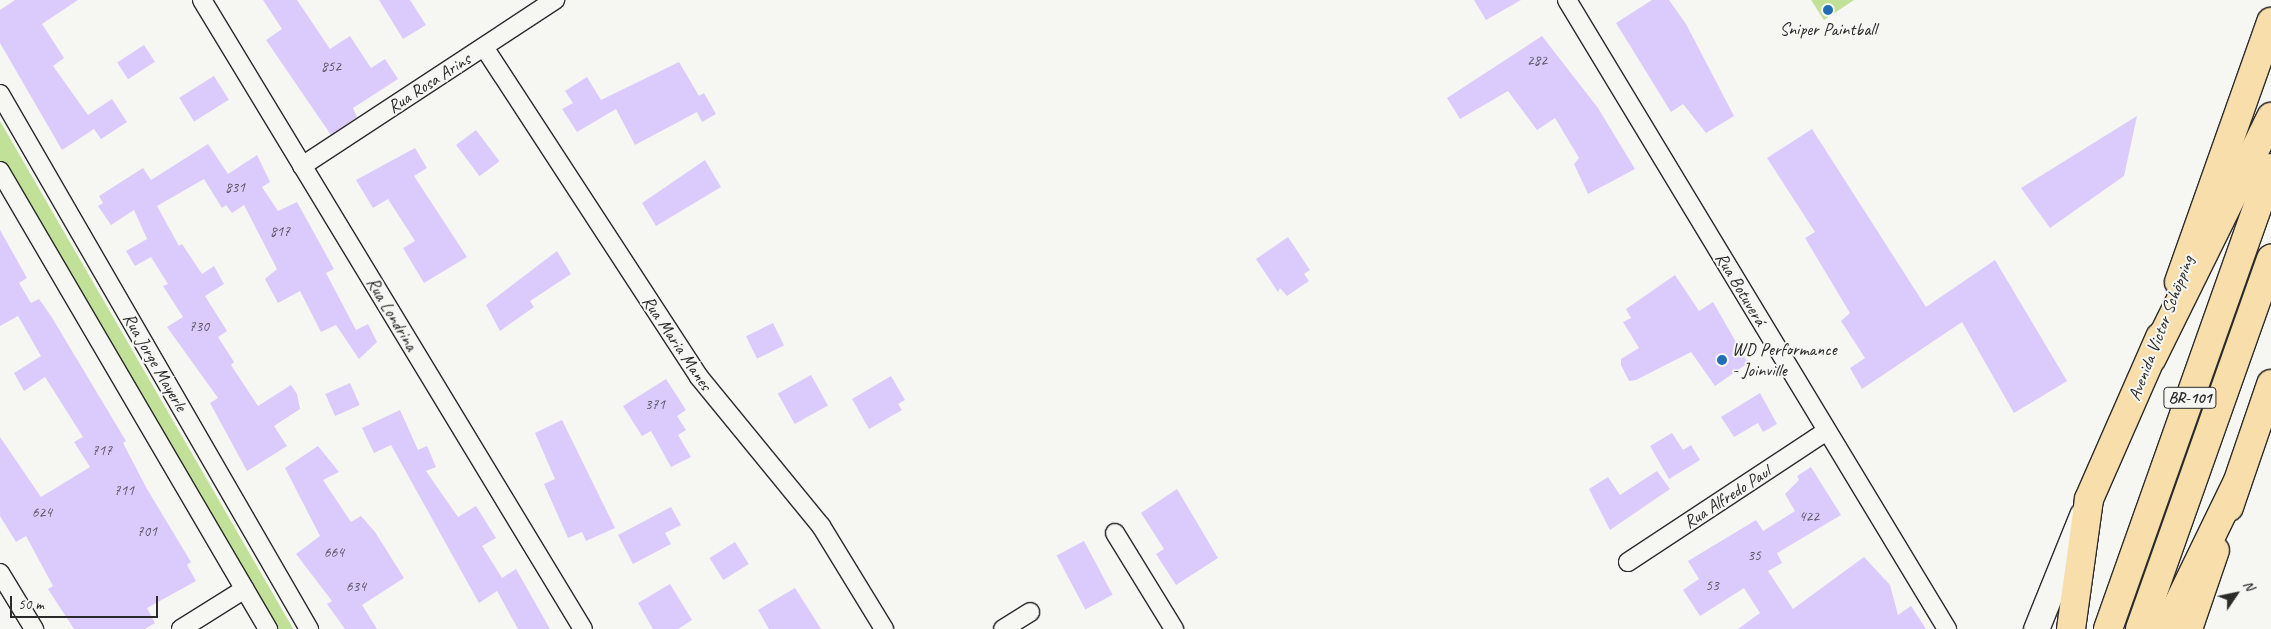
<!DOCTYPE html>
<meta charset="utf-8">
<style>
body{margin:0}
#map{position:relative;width:2271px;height:629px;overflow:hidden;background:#f6f6f2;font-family:Caveat,sans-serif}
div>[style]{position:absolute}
.green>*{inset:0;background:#c1e098;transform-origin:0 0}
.building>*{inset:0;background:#dbcbfd;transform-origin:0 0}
.roads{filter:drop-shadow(1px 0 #2b2b2b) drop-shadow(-1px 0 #2b2b2b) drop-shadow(0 1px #2b2b2b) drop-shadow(0 -1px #2b2b2b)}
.minor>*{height:18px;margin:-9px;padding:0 9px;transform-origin:9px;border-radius:9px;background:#f6f6f2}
.secondary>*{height:25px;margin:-12.5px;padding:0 12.5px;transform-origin:12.5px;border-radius:12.5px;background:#f6f6f2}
.primary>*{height:28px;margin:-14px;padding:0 14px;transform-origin:14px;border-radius:14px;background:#f8deab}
.motorway>*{height:28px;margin:-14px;padding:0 14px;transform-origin:14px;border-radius:14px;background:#f8deab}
.dots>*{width:14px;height:14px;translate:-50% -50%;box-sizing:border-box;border:2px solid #f6f6f2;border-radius:50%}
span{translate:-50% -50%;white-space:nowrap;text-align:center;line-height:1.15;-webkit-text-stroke:4px #f6f6f2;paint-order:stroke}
.number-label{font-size:15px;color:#575360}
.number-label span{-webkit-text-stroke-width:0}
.shield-label span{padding:1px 4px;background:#f6f6f2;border:1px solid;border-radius:4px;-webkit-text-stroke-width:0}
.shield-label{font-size:16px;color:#2b2b2b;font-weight:700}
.poi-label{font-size:18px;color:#2b2b2b}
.left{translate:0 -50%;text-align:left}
.street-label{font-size:18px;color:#2b2b2b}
.north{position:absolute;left:2211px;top:569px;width:50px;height:50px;-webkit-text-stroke:4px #f6f6f2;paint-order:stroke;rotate:56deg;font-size:14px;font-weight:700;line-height:20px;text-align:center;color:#2b2b2b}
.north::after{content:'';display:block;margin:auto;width:18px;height:22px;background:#2b2b2b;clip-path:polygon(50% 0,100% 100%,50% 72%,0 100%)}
.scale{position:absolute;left:10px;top:596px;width:148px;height:22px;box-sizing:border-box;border:2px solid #2b2b2b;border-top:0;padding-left:6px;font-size:15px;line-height:18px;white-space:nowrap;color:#2b2b2b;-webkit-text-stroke:4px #f6f6f2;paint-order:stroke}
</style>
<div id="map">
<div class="green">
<div style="clip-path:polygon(1811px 0,1854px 0,1824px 20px)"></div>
<div style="left:0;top:121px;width:589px;height:31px;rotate:60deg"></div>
</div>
<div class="building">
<div style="clip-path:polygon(15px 0,78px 0,42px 24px,64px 58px,53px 66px,88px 115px,112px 99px,127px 122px,101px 139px,94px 129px,62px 150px,0 43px,0 10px)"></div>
<div style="clip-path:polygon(263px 0,297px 0,330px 49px,350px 36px,371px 68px,385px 59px,398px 79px,353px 108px,357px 117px,331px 135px,266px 40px,282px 29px)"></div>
<div style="clip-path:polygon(379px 0,410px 0,426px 25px,403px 39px)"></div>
<div style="clip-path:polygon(1474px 0,1521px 0,1486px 20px)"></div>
<div style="clip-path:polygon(1652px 0,1669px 0,1686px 24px,1734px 116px,1706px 133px,1683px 104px,1671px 112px,1616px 23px)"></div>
<div style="clip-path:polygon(1542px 36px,1598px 108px,1635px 169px,1588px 194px,1574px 164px,1579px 158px,1555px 118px,1537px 130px,1508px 91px,1460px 119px,1447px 98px)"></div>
<div style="left:144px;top:45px;width:20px;height:32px;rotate:57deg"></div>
<div style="clip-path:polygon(679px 62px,699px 96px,704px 93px,716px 114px,702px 122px,697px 112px,635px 145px,616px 109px,577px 132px,562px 109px,573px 103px,565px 91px,587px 77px,601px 100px)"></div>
<div style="left:214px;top:76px;width:28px;height:41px;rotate:58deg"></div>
<div style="clip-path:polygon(2137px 116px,2124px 176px,2050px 228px,2021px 188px)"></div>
<div style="clip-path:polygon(1812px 129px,1926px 307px,1995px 260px,2067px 381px,2014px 413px,1962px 322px,1862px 389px,1850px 368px,1865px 358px,1841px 321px,1850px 313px,1805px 238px,1815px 232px,1767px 158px)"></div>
<div style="left:476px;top:130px;width:39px;height:25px;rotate:53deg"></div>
<div style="clip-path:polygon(208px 144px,228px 174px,257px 155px,270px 182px,262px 187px,278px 211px,297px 202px,334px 269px,326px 273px,356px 330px,368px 324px,377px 342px,359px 359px,336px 325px,321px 332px,300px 291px,278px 303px,265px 279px,277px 269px,244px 205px,232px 213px,226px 205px,222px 208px,204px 179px,157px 206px,179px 246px,182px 244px,202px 274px,214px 266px,224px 284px,205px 296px,227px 331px,218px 337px,234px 362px,231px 365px,258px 406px,291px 385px,297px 394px,300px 409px,274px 426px,287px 446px,247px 471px,210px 403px,218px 398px,167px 327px,183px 317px,163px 286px,168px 284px,151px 257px,135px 266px,126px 251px,147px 239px,134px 210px,111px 225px,98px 206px,103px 203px,99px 196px,143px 168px,151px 180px)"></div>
<div style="clip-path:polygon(415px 148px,427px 168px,414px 176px,467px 257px,424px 283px,403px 248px,415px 241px,388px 199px,373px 208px,356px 180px)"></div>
<div style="clip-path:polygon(705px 160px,721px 187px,656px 226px,642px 203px)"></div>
<div style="clip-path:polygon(0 230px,27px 278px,19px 283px,31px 303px,39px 299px,51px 316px,126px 441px,123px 443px,147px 489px,191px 562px,187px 565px,196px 581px,147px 608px,155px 623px,145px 629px,74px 629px,48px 589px,53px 586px,26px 536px,16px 542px,0 516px,0 437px,41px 497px,90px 467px,74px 442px,83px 437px,45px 377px,24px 391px,14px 373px,41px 356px,18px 316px,0 326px)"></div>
<div style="clip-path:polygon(1288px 237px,1310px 270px,1304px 274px,1309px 281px,1287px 296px,1280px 288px,1278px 292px,1256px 259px)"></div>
<div style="clip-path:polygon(557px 251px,571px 274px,530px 301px,534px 307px,500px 331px,486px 305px)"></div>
<div style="clip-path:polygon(1675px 275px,1699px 311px,1713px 302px,1748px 363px,1715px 386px,1691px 352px,1636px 380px,1629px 381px,1621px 365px,1621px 359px,1639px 348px,1623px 322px,1631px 318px,1626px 309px)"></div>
<div style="left:773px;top:323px;width:25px;height:30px;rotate:64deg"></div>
<div style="left:811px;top:375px;width:35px;height:38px;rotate:61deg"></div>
<div style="clip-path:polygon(891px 376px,905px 400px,898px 404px,902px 410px,869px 429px,852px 399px)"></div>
<div style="clip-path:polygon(666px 379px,686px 410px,677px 416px,686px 430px,678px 435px,691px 457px,671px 467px,651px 431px,642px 436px,623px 406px)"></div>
<div style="left:350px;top:383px;width:24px;height:27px;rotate:66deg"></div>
<div style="clip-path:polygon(1760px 393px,1777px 424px,1763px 432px,1758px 423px,1734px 437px,1721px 417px)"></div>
<div style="clip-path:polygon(400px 410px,418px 450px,427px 446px,436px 467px,426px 471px,458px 517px,476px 506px,496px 538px,482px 546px,502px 578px,516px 569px,550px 629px,518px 629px,497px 591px,479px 603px,391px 445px,374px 453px,362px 428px)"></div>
<div style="clip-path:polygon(562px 420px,615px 528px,586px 541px,582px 532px,568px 538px,544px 484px,555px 479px,535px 433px)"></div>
<div style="clip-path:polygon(1672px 433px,1683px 450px,1691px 445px,1700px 460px,1669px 479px,1650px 446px)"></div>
<div style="clip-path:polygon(318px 446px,339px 472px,323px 480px,351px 522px,361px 516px,375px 532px,404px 578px,362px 605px,377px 629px,345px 629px,327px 604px,332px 601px,296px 554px,320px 536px,285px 468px)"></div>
<div style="clip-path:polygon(1811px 467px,1841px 515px,1777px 553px,1782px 563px,1768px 571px,1793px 609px,1864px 557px,1890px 585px,1898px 615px,1911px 606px,1926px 629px,1738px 629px,1760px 613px,1744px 588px,1700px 616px,1683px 590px,1699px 579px,1688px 561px,1756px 520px,1763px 531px,1795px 511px,1785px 494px,1799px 480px,1797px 476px)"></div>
<div style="clip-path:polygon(1657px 471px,1670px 489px,1610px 530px,1589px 489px,1608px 477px,1620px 495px)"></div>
<div style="clip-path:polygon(1177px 489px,1218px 558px,1176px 585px,1156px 554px,1164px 549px,1141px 513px)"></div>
<div style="clip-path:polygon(671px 507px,681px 525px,665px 533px,671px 544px,633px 564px,618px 535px)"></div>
<div style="left:1084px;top:541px;width:61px;height:31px;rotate:62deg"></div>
<div style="left:735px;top:542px;width:26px;height:30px;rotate:58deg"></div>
<div style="clip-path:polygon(670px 584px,692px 620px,678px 629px,653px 629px,638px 603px)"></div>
<div style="clip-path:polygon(795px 588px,811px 613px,821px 629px,769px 629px,758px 610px)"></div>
</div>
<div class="roads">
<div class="minor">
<div style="left:202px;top:0;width:735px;rotate:58.8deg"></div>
<div style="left:1567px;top:0;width:735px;rotate:58.86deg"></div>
<div style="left:484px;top:47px;width:394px;rotate:56.9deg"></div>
<div style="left:699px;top:377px;width:193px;rotate:50.7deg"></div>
<div style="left:821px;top:526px;width:121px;rotate:58.5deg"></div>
<div style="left:0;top:94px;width:618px;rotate:59.99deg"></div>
<div style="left:302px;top:166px;width:303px;rotate:-33.3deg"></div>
<div style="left:0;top:171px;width:531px;rotate:59.67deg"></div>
<div style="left:1115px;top:533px;width:113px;rotate:58.4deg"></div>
<div style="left:1628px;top:562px;width:238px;rotate:-33.4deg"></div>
<div style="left:0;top:573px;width:66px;rotate:58.7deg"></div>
<div style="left:181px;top:629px;width:75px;rotate:-32deg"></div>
<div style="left:1003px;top:629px;width:32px;rotate:-32deg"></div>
</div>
<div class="secondary">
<div style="left:2036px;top:629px;width:123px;rotate:-68deg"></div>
</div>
<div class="primary">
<div style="left:2179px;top:282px;width:276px;rotate:-70.5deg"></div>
<div style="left:2089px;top:499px;width:177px;rotate:-66.3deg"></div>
<div style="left:2229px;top:507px;width:130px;rotate:-71.1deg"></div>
<div style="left:2188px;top:629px;width:83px;rotate:-71.1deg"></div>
</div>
<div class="motorway">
<div style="left:2152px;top:358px;width:269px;rotate:-63.7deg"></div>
<div style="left:2071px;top:629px;width:131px;rotate:-82.1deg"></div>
<div style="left:2108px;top:629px;width:489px;rotate:-70.5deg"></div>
<div style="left:2140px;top:629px;width:393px;rotate:-70.5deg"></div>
<div style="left:2166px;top:629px;width:162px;rotate:-64.1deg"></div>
</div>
</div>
<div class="dots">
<div style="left:1828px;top:10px;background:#1f6fb2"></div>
<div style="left:1722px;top:360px;background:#1f6fb2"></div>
</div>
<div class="number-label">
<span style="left:1537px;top:61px">282</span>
<span style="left:331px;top:67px">852</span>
<span style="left:235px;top:188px">831</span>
<span style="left:280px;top:232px">817</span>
<span style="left:199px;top:327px">730</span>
<span style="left:655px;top:405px">371</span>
<span style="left:102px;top:451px">717</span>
<span style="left:124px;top:491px">711</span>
<span style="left:42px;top:513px">624</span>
<span style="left:1809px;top:517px">422</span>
<span style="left:147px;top:532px">701</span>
<span style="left:334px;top:553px">664</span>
<span style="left:1754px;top:556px">35</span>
<span style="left:1712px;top:586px">53</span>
<span style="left:356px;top:587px">634</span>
</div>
<div class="shield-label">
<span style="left:2190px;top:398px">BR-101</span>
</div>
<div class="poi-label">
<span style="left:1828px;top:29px">Sniper Paintball</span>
<span class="left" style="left:1732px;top:360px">WD Performance<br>- Joinville</span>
</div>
<div class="street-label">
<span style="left:429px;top:83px;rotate:-33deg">Rua Rosa Arins</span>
<span style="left:1741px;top:289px;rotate:59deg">Rua Botuverá</span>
<span style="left:392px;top:314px;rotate:59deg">Rua Londrina</span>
<span style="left:2161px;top:328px;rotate:-69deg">Avenida Victor Schöpping</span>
<span style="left:677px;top:343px;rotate:56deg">Rua Maria Manes</span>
<span style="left:155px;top:362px;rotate:60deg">Rua Jorge Mayerle</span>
<span style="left:1727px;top:497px;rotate:-33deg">Rua Alfredo Paul</span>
</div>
<div class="north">N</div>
<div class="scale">50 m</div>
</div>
